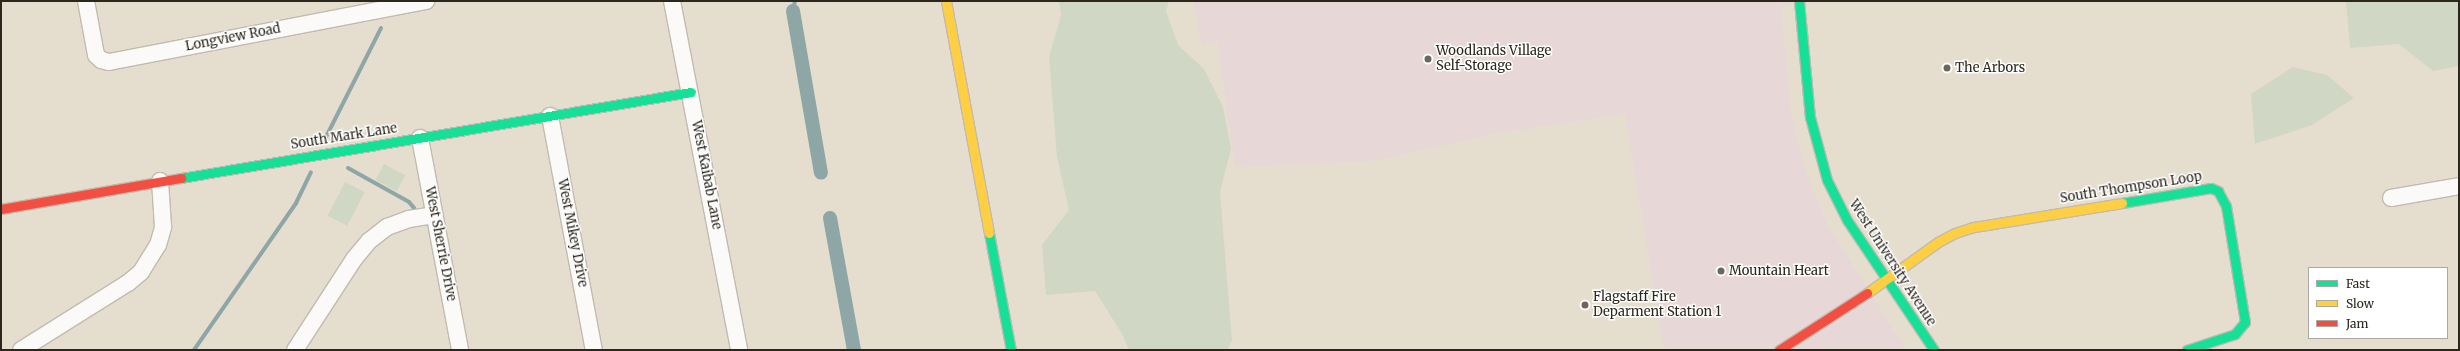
<!DOCTYPE html>
<style>
body{margin:0}
#map{position:relative;width:2460px;height:351px;overflow:hidden;background:#e5decf;font-family:Merriweather,serif}
div>[style]{position:absolute}
.commercial>*{inset:0;background:#e7d7d7}
.green>*{inset:0;background:#d0d7c5;transform-origin:0 0}
.stream>*{height:4px;margin:-2px;padding:0 2px;transform-origin:2px;border-radius:2px;background:#8ea6a6}
.canal>*{height:14px;margin:-7px;padding:0 7px;transform-origin:7px;border-radius:7px;background:#8ea6a6}
.roads{filter:drop-shadow(1px 0 #c1bbaf) drop-shadow(-1px 0 #c1bbaf) drop-shadow(0 1px #c1bbaf) drop-shadow(0 -1px #c1bbaf)}
.street>*{height:16px;margin:-8px;padding:0 8px;transform-origin:8px;border-radius:8px;background:#fbfaf8}
.fast>*{height:9px;margin:-4.5px;padding:0 4.5px;transform-origin:4.5px;border-radius:4.5px;background:#16e098}
.slow>*{height:9px;margin:-4.5px;padding:0 4.5px;transform-origin:4.5px;border-radius:4.5px;background:#ffcf43}
.jam>*{height:9px;margin:-4.5px;padding:0 4.5px;transform-origin:4.5px;border-radius:4.5px;background:#f24e42}
.dots>*{width:11px;height:11px;translate:-50% -50%;box-sizing:border-box;border:2px solid #fff;border-radius:50%}
span{translate:-50% -50%;white-space:nowrap;text-align:center;line-height:1.15;-webkit-text-stroke:3px #fff;paint-order:stroke}
.street-label{font-size:13px;color:#2c271c}
.poi-label{font-size:13px;color:#2c271c}
.left{translate:0 -50%;text-align:left}
.frame{position:absolute;inset:0;border:2px solid #2c271c;pointer-events:none}
.legend{position:absolute;left:2308px;top:267px;width:140px;height:72px;box-sizing:border-box;background:#fff;border:1px solid #aba9a4;margin:0;padding:5px 7px;list-style:none;font-size:12px;color:#2c271c}
.legend li{display:flex;align-items:center;gap:8px;height:20px}
.legend b{width:20px;border:1px solid #aba9a4}
</style>
<div id="map">
<div class="commercial">
<div style="clip-path:polygon(1194px 1px,1824px 1px,1781px 6px,1790px 103px,1795px 133px,1811px 186px,1828px 226px,1906px 350px,1667px 350px,1663px 343px,1625px 114px,1498px 133px,1372px 161px,1235px 167px,1218px 42px,1202px 44px)"></div>
</div>
<div class="green">
<div style="clip-path:polygon(1059px 1px,1169px 1px,1166px 11px,1178px 45px,1204px 69px,1223px 107px,1231px 149px,1220px 192px,1232px 341px,1227px 350px,1129px 350px,1122px 334px,1095px 291px,1046px 295px,1042px 245px,1069px 210px,1057px 157px,1049px 57px,1061px 15px)"></div>
<div style="clip-path:polygon(2346px 1px,2459px 1px,2459px 66px,2433px 71px,2399px 44px,2350px 48px)"></div>
<div style="clip-path:polygon(2293px 67px,2327px 75px,2354px 98px,2312px 125px,2255px 144px,2251px 94px)"></div>
<div style="left:384px;top:164px;width:24px;height:18px;rotate:28deg"></div>
<div style="left:345px;top:182px;width:22px;height:38px;rotate:27deg"></div>
</div>
<div class="stream">
<div style="left:793px;top:11px;width:10px;rotate:-79deg"></div>
<div style="left:326px;top:137px;width:122px;rotate:-63.2deg"></div>
<div style="left:348px;top:168px;width:70px;rotate:29.1deg"></div>
<div style="left:409px;top:202px;width:8px;rotate:50deg"></div>
<div style="left:194px;top:350px;width:179px;rotate:-55.2deg"></div>
<div style="left:296px;top:203px;width:34px;rotate:-64deg"></div>
</div>
<div class="canal">
<div style="left:793px;top:11px;width:164px;rotate:80.2deg"></div>
<div style="left:830px;top:218px;width:134px;rotate:79.7deg"></div>
</div>
<div class="roads">
<div class="street">
<div style="left:86px;top:1px;width:55px;rotate:79.5deg"></div>
<div style="left:96px;top:55px;width:7px;rotate:45deg"></div>
<div style="left:101px;top:60px;width:8px;rotate:14deg"></div>
<div style="left:109px;top:62px;width:323px;rotate:-10.9deg"></div>
<div style="left:672px;top:1px;width:355px;rotate:79.1deg"></div>
<div style="left:550px;top:116px;width:238px;rotate:79.4deg"></div>
<div style="left:420px;top:138px;width:216px;rotate:79.3deg"></div>
<div style="left:2391px;top:198px;width:69px;rotate:-10deg"></div>
<div style="left:21px;top:350px;width:126px;rotate:-32.1deg"></div>
<div style="left:128px;top:283px;width:17px;rotate:-40deg"></div>
<div style="left:141px;top:272px;width:32px;rotate:-58deg"></div>
<div style="left:158px;top:245px;width:19px;rotate:-74deg"></div>
<div style="left:163px;top:227px;width:46px;rotate:-93.7deg"></div>
<div style="left:295px;top:350px;width:108px;rotate:-57deg"></div>
<div style="left:354px;top:259px;width:23px;rotate:-50deg"></div>
<div style="left:369px;top:241px;width:23px;rotate:-38deg"></div>
<div style="left:387px;top:227px;width:23px;rotate:-20deg"></div>
<div style="left:409px;top:219px;width:25px;rotate:-9deg"></div>
</div>
<div class="fast">
<div style="left:1799px;top:1px;width:117px;rotate:84.6deg"></div>
<div style="left:1810px;top:117px;width:65px;rotate:74.9deg"></div>
<div style="left:1827px;top:180px;width:45px;rotate:63.4deg"></div>
<div style="left:1847px;top:220px;width:156px;rotate:56.2deg"></div>
<div style="left:181px;top:178px;width:517px;rotate:-9.57deg"></div>
<div style="left:2122px;top:203px;width:90px;rotate:-9.6deg"></div>
<div style="left:2211px;top:188px;width:8px;rotate:23deg"></div>
<div style="left:2218px;top:191px;width:17px;rotate:62deg"></div>
<div style="left:2226px;top:206px;width:118px;rotate:80.7deg"></div>
<div style="left:2245px;top:322px;width:16px;rotate:130deg"></div>
<div style="left:2235px;top:334px;width:51px;rotate:161.6deg"></div>
<div style="left:989px;top:233px;width:119px;rotate:79.4deg"></div>
</div>
<div class="slow">
<div style="left:946px;top:1px;width:236px;rotate:79.5deg"></div>
<div style="left:1867px;top:293px;width:87px;rotate:-35.7deg"></div>
<div style="left:1938px;top:242px;width:19px;rotate:-28deg"></div>
<div style="left:1955px;top:233px;width:20px;rotate:-18deg"></div>
<div style="left:1974px;top:227px;width:150px;rotate:-9.2deg"></div>
</div>
<div class="jam">
<div style="left:1px;top:209px;width:183px;rotate:-9.8deg"></div>
<div style="left:1779px;top:350px;width:105px;rotate:-32.9deg"></div>
</div>
</div>
<div class="dots">
<div style="left:1428px;top:59px;background:#6d675b"></div>
<div style="left:1947px;top:68px;background:#6d675b"></div>
<div style="left:1721px;top:271px;background:#6d675b"></div>
<div style="left:1585px;top:305px;background:#6d675b"></div>
</div>
<div class="street-label">
<span style="left:233px;top:38px;rotate:-11deg">Longview Road</span>
<span style="left:344px;top:137px;rotate:-9deg">South Mark Lane</span>
<span style="left:706px;top:175px;rotate:79deg">West Kaibab Lane</span>
<span style="left:2131px;top:188px;rotate:-9deg">South Thompson Loop</span>
<span style="left:572px;top:233px;rotate:79deg">West Mikey Drive</span>
<span style="left:440px;top:244px;rotate:79deg">West Sherrie Drive</span>
<span style="left:1892px;top:263px;rotate:57deg">West University Avenue</span>
</div>
<div class="poi-label">
<span class="left" style="left:1436px;top:59px">Woodlands Village<br>Self-Storage</span>
<span class="left" style="left:1955px;top:68px">The Arbors</span>
<span class="left" style="left:1729px;top:271px">Mountain Heart</span>
<span class="left" style="left:1593px;top:305px">Flagstaff Fire<br>Deparment Station 1</span>
</div>
<div class="frame"></div>
<ul class="legend">
<li><b style="height:5px;background:#16e098"></b>Fast</li>
<li><b style="height:5px;background:#ffcf43"></b>Slow</li>
<li><b style="height:5px;background:#f24e42"></b>Jam</li>
</ul>
</div>
